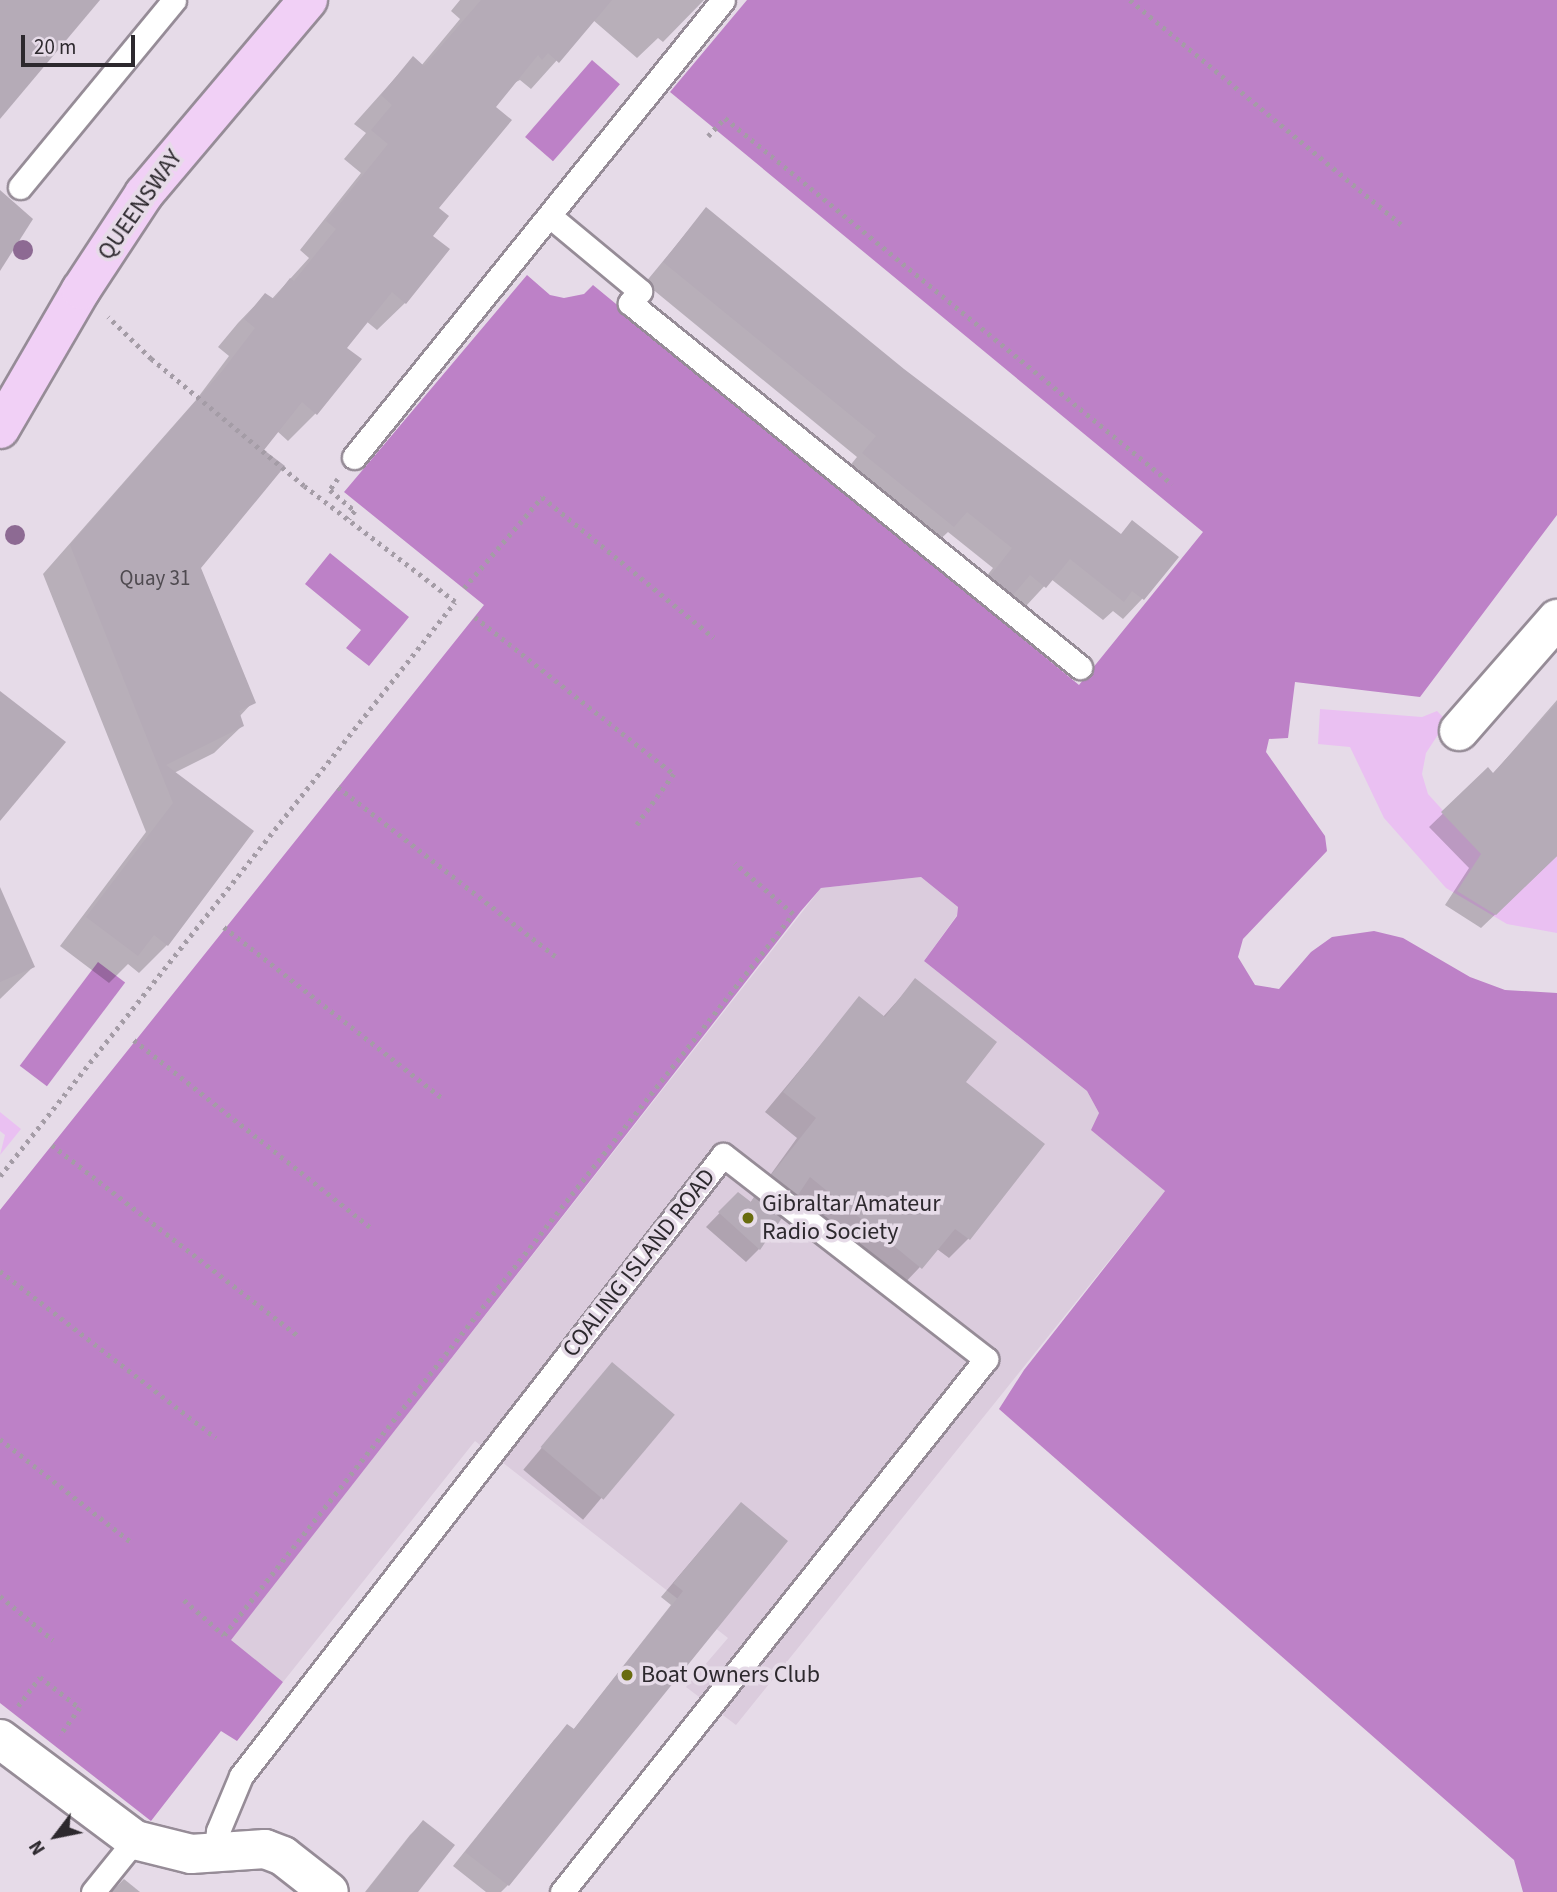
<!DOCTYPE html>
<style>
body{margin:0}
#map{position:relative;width:1557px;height:1892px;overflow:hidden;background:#e6dbe8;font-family:"Source Sans 3",sans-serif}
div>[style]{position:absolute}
.built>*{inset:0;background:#dbccdd}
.green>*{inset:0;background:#eac0f2}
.water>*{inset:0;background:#bd81c7;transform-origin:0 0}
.shadow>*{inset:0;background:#0003;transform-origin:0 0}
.building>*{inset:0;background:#b5abb7;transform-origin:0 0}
.path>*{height:4.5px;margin-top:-2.25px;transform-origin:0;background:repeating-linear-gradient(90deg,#a49ca6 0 3.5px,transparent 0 8.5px)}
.roads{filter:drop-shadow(2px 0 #968c97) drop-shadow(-2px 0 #968c97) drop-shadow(0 2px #968c97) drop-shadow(0 -2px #968c97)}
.service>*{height:23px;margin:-11.5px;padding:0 11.5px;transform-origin:11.5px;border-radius:11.5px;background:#fff}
.minor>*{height:38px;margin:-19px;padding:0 19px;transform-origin:19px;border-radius:19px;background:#fff}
.primary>*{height:38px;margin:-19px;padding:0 19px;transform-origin:19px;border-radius:19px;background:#f1d0f6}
.trees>*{width:20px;height:20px;margin:-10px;border-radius:50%;background:#8d6a93}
.dots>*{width:19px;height:19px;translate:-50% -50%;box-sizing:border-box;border:4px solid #e6dbe8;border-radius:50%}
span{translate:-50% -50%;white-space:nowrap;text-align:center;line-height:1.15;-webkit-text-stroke:7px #e6dbe8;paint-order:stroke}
.number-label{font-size:21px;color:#4f4a50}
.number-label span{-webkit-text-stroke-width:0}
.street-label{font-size:24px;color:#2d292e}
.poi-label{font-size:24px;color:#2d292e}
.left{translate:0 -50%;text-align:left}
.north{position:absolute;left:21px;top:1801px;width:70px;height:70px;-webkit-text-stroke:5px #e6dbe8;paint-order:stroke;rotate:238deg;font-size:19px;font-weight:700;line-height:28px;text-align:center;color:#2d292e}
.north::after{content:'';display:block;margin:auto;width:24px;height:32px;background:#2d292e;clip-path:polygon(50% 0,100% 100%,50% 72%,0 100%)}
.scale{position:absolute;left:21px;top:35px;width:114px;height:32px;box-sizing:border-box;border:4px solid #2d292e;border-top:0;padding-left:9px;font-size:21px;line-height:24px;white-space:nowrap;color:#2d292e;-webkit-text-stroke:5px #e6dbe8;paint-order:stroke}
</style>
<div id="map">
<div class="built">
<div style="clip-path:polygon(921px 877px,958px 907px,957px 915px,924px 961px,1087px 1091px,1099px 1113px,1092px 1130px,1165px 1191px,736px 1725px,686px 1687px,728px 1638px,475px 1441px,283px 1682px,230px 1640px,821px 888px)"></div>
</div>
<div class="green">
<div style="clip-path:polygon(1320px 709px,1422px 717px,1437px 711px,1447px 721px,1426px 753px,1422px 774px,1428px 794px,1518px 893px,1557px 856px,1557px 933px,1507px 924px,1446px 888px,1384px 818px,1350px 747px,1318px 744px)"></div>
<div style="clip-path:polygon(0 1112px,21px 1129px,0 1155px,5px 1135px,0 1131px)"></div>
</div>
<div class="water">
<div style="clip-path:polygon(747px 0,1557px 0,1557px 515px,1420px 697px,1295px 682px,1288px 738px,1269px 739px,1266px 752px,1325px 836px,1327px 851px,1243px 939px,1238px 957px,1255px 985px,1279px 989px,1311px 952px,1332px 937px,1374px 931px,1403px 938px,1470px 977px,1505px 990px,1557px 993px,1557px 1892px,1523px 1892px,1514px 1860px,999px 1409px,1024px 1370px,1165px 1191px,1091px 1130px,1099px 1113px,1087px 1091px,924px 961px,957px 916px,958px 907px,921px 877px,821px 888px,801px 911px,231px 1640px,283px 1682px,237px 1741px,221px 1731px,151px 1821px,0 1703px,0 1210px,484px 605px,344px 492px,527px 275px,550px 295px,564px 298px,584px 294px,593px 285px,1079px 685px,1203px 532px,670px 92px)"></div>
<div style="left:592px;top:60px;width:37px;height:102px;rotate:41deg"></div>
<div style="clip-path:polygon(330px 553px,409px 617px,369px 666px,346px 648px,361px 630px,305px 584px)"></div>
<div style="left:98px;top:962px;width:34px;height:130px;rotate:37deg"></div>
</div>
<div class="shadow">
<div style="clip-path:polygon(460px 0,704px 0,663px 42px,658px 38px,637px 58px,593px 20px,531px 89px,520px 80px,512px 84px,494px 107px,436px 208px,431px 236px,405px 303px,377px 330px,366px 321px,345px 348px,316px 413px,288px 441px,277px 431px,262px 450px,199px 568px,253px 702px,239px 717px,242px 726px,214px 753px,174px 773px,251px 831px,167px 945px,139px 973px,128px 964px,109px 983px,60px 946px,146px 832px,43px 574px,196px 400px,229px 356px,218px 347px,238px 323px,265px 295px,271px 300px,309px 258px,300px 250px,361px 173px,344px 159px,366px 133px,354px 124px,413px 58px,421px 66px,460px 19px,451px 11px)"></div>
<div style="clip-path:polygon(706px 209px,903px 370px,1120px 535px,1176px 557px,1142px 599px,1123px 619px,1113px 611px,1103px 620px,1051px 579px,1026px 606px,1011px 595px,992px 613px,971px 596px,993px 568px,948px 532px,933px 546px,844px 473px,857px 457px,645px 283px)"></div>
<div style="clip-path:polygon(1557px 700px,1557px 856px,1481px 928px,1445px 905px,1469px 868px,1429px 827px,1488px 770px,1492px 775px)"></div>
<div style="clip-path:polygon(0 891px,33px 967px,0 999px)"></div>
<div style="clip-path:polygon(916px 980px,964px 1082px,1043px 1145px,968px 1239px,949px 1258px,937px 1249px,901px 1287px,792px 1198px,775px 1215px,759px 1249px,746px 1262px,706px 1227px,738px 1194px,750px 1203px,797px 1138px,765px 1112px,859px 999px,882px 1018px)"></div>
<div style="left:612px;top:1364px;width:78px;height:138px;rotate:40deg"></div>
<div style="clip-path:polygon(728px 1518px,508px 1885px,501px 1892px,486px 1892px,453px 1866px,554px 1740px,568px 1726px,573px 1730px,671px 1605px,661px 1597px)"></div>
<div style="clip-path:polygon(423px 1822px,417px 1892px,365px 1892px,410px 1835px)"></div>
<div style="clip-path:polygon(124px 1879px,140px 1892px,111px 1892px)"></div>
</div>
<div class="building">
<div style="clip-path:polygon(0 0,100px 0,0 119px)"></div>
<div style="clip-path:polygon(481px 0,612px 0,559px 63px,548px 53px,542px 60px,538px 55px,496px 107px,512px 120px,439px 208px,449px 216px,433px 236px,450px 249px,406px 304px,392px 292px,347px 348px,362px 359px,317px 415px,302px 402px,264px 450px,285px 466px,201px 568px,256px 703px,239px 711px,244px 726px,166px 765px,254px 831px,168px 946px,154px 935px,138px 956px,86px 917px,173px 803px,70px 545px,223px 370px,255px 328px,244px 319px,265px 293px,274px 299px,290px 278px,294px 281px,336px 229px,326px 221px,388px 144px,371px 130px,392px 105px,381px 95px,413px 56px,424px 66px)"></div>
<div style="clip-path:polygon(0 190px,33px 219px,0 271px)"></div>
<div style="clip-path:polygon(706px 207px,904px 369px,1121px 534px,1132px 520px,1179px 557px,1144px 600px,1132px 591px,1124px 602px,1070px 559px,1046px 588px,1030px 575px,1013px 595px,990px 576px,1012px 548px,967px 512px,954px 527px,862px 453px,876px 436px,663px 262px)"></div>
<div style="clip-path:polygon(0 691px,66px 742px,0 821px)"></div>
<div style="clip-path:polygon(1557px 703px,1557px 856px,1496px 915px,1457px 891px,1481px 854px,1441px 812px,1488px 767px,1493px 773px)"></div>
<div style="clip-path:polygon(0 887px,35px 967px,0 982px)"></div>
<div style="clip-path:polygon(915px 978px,997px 1042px,966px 1082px,1045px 1144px,970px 1240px,955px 1229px,922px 1269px,810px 1177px,798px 1195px,771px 1175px,816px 1118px,783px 1092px,859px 996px,885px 1017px)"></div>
<div style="clip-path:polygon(738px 1192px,751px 1202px,754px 1197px,782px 1218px,760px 1250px,718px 1212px)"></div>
<div style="left:612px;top:1362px;width:82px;height:111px;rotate:40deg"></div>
<div style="clip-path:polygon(741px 1502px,788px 1541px,509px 1886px,465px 1852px,567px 1724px,574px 1729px,683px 1591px,673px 1583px)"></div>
<div style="clip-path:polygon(423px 1820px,455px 1845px,418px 1892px,366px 1892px)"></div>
</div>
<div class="path">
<div style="left:1130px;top:0;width:353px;rotate:39.6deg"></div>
<div style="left:708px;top:136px;width:25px;rotate:-47deg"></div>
<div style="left:725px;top:118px;width:578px;rotate:39.31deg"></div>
<div style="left:338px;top:479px;width:14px;rotate:126deg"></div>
<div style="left:330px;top:490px;width:33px;rotate:40deg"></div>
<div style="left:355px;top:511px;width:10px;rotate:127deg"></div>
<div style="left:464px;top:588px;width:120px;rotate:-49.4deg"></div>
<div style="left:542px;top:497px;width:222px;rotate:39.3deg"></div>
<div style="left:475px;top:617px;width:253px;rotate:38.3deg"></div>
<div style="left:674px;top:774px;width:63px;rotate:126deg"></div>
<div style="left:338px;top:787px;width:279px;rotate:37.9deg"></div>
<div style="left:224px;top:927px;width:276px;rotate:38.1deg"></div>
<div style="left:134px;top:1040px;width:301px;rotate:38.4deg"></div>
<div style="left:52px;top:1145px;width:311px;rotate:37.8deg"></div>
<div style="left:0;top:1176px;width:732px;rotate:-51.6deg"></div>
<div style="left:455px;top:602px;width:190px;rotate:-142.5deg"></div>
<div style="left:304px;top:486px;width:199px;rotate:-140.3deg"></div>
<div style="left:151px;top:359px;width:60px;rotate:-135.7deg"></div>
<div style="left:0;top:1271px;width:273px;rotate:37.7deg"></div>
<div style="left:0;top:1439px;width:168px;rotate:38.2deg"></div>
<div style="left:0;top:1596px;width:69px;rotate:39.7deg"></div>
<div style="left:184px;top:1600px;width:53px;rotate:41.2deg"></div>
<div style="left:224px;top:1635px;width:918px;rotate:-51.72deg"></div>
<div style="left:793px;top:914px;width:77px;rotate:-139.2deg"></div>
<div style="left:18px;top:1706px;width:36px;rotate:-53deg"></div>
<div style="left:40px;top:1677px;width:51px;rotate:37.8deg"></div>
<div style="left:80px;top:1708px;width:34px;rotate:126deg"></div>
</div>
<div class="roads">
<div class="service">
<div style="left:20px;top:187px;width:242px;rotate:-50.5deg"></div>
<div style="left:551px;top:217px;width:116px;rotate:39.7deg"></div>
<div style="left:640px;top:291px;width:16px;rotate:130deg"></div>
<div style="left:630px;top:303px;width:579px;rotate:38.97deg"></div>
<div style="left:354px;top:457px;width:587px;rotate:-51.08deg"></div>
<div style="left:215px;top:1853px;width:22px;rotate:-82deg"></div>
<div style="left:218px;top:1831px;width:60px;rotate:-67.3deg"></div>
<div style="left:241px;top:1776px;width:786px;rotate:-52.18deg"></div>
<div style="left:723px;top:1155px;width:333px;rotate:37.8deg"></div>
<div style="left:986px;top:1359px;width:681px;rotate:128.5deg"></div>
<div style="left:93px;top:1892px;width:67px;rotate:-51.1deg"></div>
</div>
<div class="minor">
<div style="left:1459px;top:731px;width:149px;rotate:-48.8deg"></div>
<div style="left:0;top:1739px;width:169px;rotate:36.8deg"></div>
<div style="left:135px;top:1840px;width:58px;rotate:14deg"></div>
<div style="left:191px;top:1854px;width:74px;rotate:-3.9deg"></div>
<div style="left:265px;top:1849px;width:19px;rotate:21deg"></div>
<div style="left:283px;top:1856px;width:58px;rotate:38deg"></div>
</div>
<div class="primary">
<div style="left:0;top:429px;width:161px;rotate:-59.8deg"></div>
<div style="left:81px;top:290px;width:115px;rotate:-56.7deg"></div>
<div style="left:144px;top:194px;width:254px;rotate:-49.8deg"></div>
</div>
</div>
<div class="trees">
<div style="left:23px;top:250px"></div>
<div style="left:15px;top:535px"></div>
</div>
<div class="dots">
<div style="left:748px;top:1218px;background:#696c0e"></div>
<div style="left:627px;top:1675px;background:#696c0e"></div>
</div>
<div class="number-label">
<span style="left:155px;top:578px">Quay 31</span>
</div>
<div class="street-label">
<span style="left:140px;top:205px;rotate:-55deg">QUEENSWAY</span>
<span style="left:639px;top:1263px;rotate:-52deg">COALING ISLAND ROAD</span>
</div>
<div class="poi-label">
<span class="left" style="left:762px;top:1218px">Gibraltar Amateur<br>Radio Society</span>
<span class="left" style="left:641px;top:1675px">Boat Owners Club</span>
</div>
<div class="north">N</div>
<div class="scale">20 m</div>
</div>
